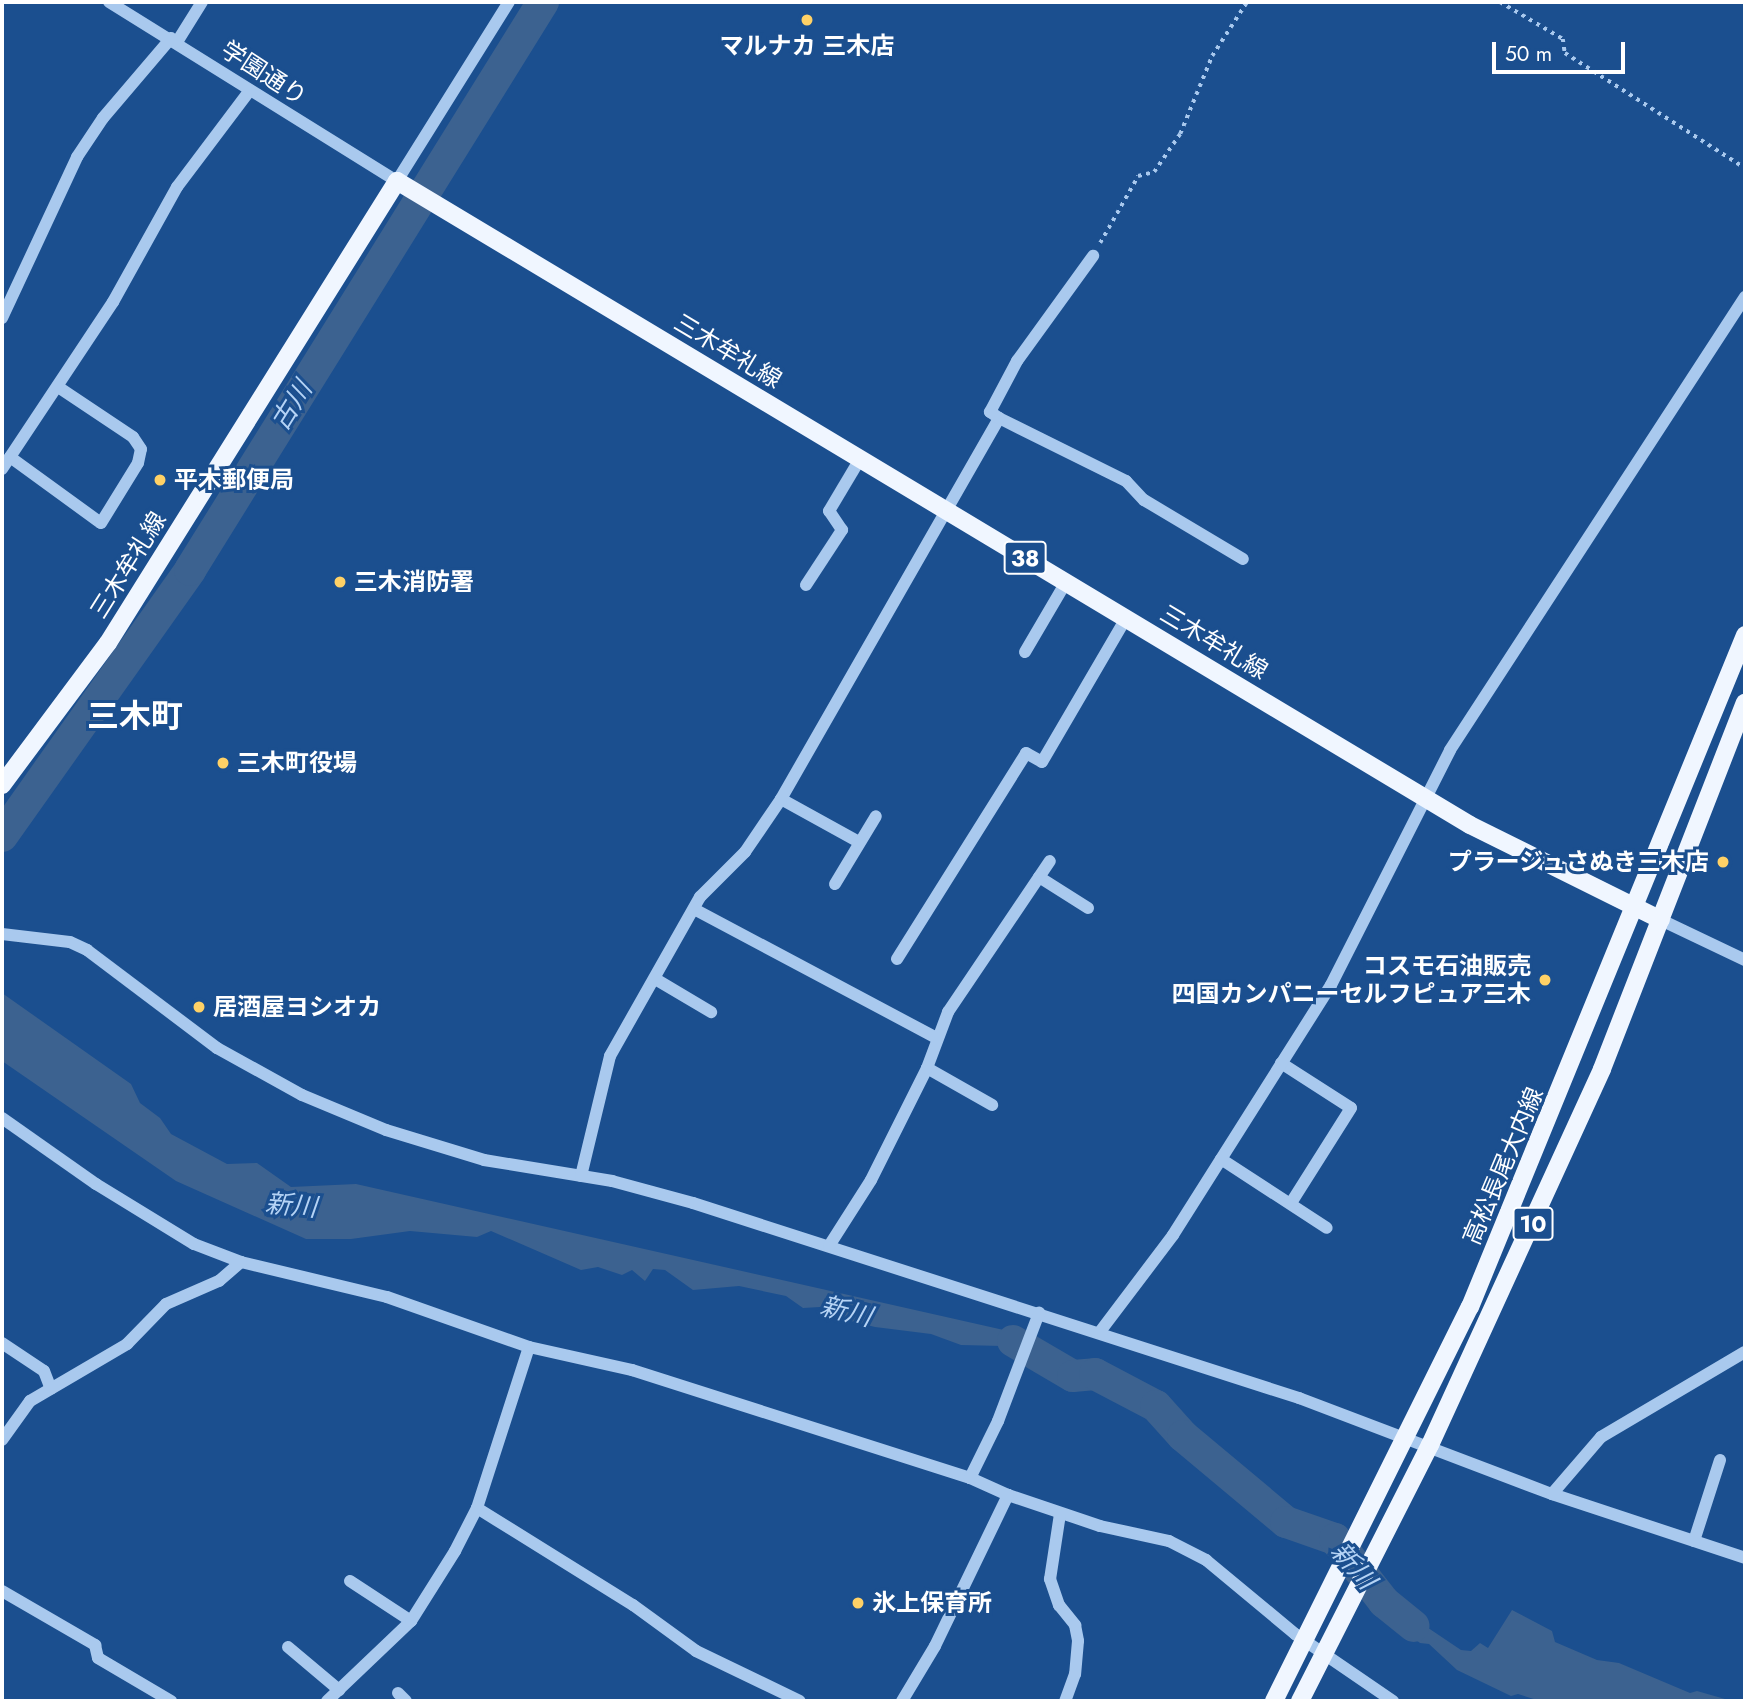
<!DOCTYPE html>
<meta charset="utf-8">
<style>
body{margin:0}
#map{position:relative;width:1747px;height:1703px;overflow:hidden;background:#1b4f8f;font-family:Jost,"Noto Sans JP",sans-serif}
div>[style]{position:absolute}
.water>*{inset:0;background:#3c6290}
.river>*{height:32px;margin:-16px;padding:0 16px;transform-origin:16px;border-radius:16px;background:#3c6290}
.path>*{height:3.5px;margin-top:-1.75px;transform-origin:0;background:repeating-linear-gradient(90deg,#a9c9ee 0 3.5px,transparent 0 8.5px)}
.minor>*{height:12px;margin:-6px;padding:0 6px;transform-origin:6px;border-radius:6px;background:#a9c9ee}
.major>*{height:18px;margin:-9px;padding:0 9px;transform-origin:9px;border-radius:9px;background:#f0f6ff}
.dots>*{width:19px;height:19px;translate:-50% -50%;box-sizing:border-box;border:4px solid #1b4f8f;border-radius:50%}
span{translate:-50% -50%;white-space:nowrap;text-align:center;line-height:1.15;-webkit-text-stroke:6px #1b4f8f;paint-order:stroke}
.shield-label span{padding:2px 5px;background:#1b4f8f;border:2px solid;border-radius:5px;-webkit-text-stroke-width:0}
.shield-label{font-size:23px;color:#fff;font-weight:700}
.poi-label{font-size:24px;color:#fff;font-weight:700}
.left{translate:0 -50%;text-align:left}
.right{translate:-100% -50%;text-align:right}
.street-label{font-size:24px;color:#fff}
.water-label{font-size:26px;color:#b5d3f5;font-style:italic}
.district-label{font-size:32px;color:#fff;font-weight:700}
.frame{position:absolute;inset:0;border:4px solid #fff;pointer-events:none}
.scale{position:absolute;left:1492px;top:42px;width:133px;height:32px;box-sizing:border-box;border:4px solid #fff;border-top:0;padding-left:9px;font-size:21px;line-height:24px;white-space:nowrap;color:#fff;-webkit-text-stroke:5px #1b4f8f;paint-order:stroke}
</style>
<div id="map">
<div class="water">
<div style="clip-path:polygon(2px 993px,131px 1084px,140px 1103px,160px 1118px,171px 1134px,227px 1164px,257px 1163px,291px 1187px,356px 1184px,1017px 1333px,1055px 1351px,1050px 1362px,1002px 1346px,961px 1345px,931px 1334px,875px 1327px,831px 1316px,820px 1307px,803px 1308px,786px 1296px,739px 1286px,693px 1290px,665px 1270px,653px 1269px,645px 1281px,632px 1270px,622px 1275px,598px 1267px,581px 1270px,491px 1231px,477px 1237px,410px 1231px,351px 1239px,306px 1239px,176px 1181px,2px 1061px)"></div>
<div style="clip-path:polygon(1386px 1591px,1397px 1607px,1461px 1650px,1471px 1651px,1480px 1643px,1488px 1648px,1512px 1610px,1552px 1631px,1555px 1642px,1597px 1660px,1619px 1663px,1690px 1693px,1697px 1691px,1732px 1701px,1540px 1701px,1518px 1694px,1511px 1696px,1457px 1670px,1429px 1644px,1420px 1643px,1376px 1611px)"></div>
</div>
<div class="river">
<div style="left:2px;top:836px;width:326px;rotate:-54.7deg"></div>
<div style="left:190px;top:570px;width:669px;rotate:-58.14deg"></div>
<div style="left:1013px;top:1341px;width:69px;rotate:30.3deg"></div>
<div style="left:1073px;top:1376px;width:22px;rotate:-5deg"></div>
<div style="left:1095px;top:1374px;width:69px;rotate:27.7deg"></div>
<div style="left:1156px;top:1406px;width:40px;rotate:48deg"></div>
<div style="left:1183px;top:1436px;width:134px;rotate:39.9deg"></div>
<div style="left:1286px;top:1522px;width:52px;rotate:19.1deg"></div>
<div style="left:1335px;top:1539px;width:80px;rotate:52.1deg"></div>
<div style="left:1384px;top:1602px;width:38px;rotate:39deg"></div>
</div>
<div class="path">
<div style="left:1500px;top:2px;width:73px;rotate:30.4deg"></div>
<div style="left:1563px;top:39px;width:14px;rotate:82deg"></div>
<div style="left:1565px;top:53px;width:214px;rotate:32.6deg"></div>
<div style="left:1100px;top:243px;width:77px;rotate:-60.4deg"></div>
<div style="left:1138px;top:176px;width:16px;rotate:-14deg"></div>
<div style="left:1154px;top:172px;width:46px;rotate:-55.6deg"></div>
<div style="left:1180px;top:134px;width:84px;rotate:-67.7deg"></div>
<div style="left:1212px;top:56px;width:64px;rotate:-57.1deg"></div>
</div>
<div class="minor">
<div style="left:109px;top:2px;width:339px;rotate:31.9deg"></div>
<div style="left:397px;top:181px;width:211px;rotate:-58deg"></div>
<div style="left:177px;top:42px;width:47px;rotate:-58deg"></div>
<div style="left:2px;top:318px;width:178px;rotate:-65deg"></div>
<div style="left:77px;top:157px;width:47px;rotate:-56.3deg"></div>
<div style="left:103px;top:118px;width:105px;rotate:-49.6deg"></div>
<div style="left:999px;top:418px;width:142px;rotate:26.4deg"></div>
<div style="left:1126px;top:481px;width:26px;rotate:47deg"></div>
<div style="left:1144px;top:500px;width:115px;rotate:30.8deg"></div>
<div style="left:10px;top:457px;width:112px;rotate:36deg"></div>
<div style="left:101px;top:523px;width:70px;rotate:-58.3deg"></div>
<div style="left:138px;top:463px;width:14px;rotate:-78deg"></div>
<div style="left:141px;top:449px;width:14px;rotate:-124deg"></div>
<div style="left:133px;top:437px;width:90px;rotate:-146.3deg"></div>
<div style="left:2px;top:469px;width:201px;rotate:-56.4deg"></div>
<div style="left:113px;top:302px;width:132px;rotate:-60.9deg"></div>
<div style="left:177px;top:187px;width:121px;rotate:-53deg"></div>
<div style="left:806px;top:585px;width:66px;rotate:-56.8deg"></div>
<div style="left:842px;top:530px;width:23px;rotate:-124deg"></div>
<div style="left:829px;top:511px;width:61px;rotate:-59.2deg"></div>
<div style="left:1025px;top:652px;width:81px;rotate:-59.6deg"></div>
<div style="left:781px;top:799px;width:89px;rotate:28.9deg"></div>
<div style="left:1039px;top:877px;width:58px;rotate:32.3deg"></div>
<div style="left:835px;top:884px;width:79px;rotate:-58.9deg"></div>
<div style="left:694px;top:909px;width:275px;rotate:28deg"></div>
<div style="left:1661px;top:920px;width:93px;rotate:25.5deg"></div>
<div style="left:2px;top:934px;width:68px;rotate:6.7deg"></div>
<div style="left:70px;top:942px;width:19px;rotate:25deg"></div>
<div style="left:87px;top:950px;width:163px;rotate:37deg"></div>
<div style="left:217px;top:1048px;width:97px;rotate:28.9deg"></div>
<div style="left:302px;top:1095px;width:91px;rotate:22.6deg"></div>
<div style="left:386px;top:1130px;width:102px;rotate:17deg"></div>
<div style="left:484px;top:1160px;width:130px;rotate:9.3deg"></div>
<div style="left:612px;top:1181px;width:84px;rotate:15.2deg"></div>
<div style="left:693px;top:1203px;width:637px;rotate:17.84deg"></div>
<div style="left:1299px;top:1398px;width:271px;rotate:20.8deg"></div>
<div style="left:1552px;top:1494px;width:203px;rotate:18.3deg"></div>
<div style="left:897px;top:959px;width:243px;rotate:-57.9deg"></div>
<div style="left:1026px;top:753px;width:18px;rotate:29deg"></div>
<div style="left:1042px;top:762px;width:167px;rotate:-59.7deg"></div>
<div style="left:657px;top:980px;width:63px;rotate:30.7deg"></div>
<div style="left:1281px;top:1063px;width:83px;rotate:32.7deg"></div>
<div style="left:1351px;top:1108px;width:112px;rotate:122.3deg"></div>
<div style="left:927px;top:1068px;width:75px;rotate:29.6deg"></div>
<div style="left:2px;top:1118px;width:115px;rotate:35.1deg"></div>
<div style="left:96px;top:1184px;width:115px;rotate:31.5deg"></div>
<div style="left:194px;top:1244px;width:50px;rotate:21deg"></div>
<div style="left:241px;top:1262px;width:150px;rotate:13.5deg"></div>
<div style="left:387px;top:1297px;width:151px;rotate:19.4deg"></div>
<div style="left:529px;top:1347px;width:106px;rotate:12.6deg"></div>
<div style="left:632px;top:1370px;width:355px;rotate:17.7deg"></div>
<div style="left:1221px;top:1159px;width:126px;rotate:33.1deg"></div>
<div style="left:581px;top:1176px;width:123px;rotate:-76.4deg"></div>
<div style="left:610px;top:1056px;width:183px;rotate:-60.5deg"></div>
<div style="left:700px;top:897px;width:64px;rotate:-45deg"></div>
<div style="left:745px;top:852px;width:64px;rotate:-55.8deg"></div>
<div style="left:781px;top:799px;width:439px;rotate:-60.2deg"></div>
<div style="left:999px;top:418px;width:11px;rotate:-146deg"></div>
<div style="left:990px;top:412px;width:58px;rotate:-62.1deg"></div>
<div style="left:1017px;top:361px;width:130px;rotate:-54.1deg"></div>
<div style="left:829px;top:1246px;width:78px;rotate:-57.5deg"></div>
<div style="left:871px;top:1180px;width:125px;rotate:-63.4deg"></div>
<div style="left:927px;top:1068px;width:60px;rotate:-69.4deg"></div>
<div style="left:948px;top:1012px;width:182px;rotate:-56deg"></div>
<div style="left:1099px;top:1333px;width:123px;rotate:-52.9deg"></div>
<div style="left:1173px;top:1235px;width:296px;rotate:-57.7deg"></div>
<div style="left:1331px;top:985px;width:263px;rotate:-63.1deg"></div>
<div style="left:1450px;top:750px;width:541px;rotate:-56.93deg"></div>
<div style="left:2px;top:1343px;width:50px;rotate:33.7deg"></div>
<div style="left:44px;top:1371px;width:19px;rotate:69deg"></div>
<div style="left:2px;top:1440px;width:48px;rotate:-54.3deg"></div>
<div style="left:30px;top:1401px;width:113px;rotate:-30.4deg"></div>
<div style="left:127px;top:1344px;width:56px;rotate:-45.7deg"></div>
<div style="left:166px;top:1304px;width:58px;rotate:-23.5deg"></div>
<div style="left:219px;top:1281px;width:29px;rotate:-41deg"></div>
<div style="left:1552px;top:1494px;width:75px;rotate:-49.3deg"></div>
<div style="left:1601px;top:1437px;width:167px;rotate:-30.6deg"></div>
<div style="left:1008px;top:1495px;width:97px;rotate:18.6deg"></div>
<div style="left:1100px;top:1526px;width:71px;rotate:12.3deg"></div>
<div style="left:1169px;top:1541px;width:42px;rotate:27.2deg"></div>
<div style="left:1206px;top:1560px;width:116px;rotate:39.7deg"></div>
<div style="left:1295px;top:1634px;width:119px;rotate:34.4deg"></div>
<div style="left:477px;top:1508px;width:184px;rotate:31.9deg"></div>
<div style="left:633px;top:1605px;width:78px;rotate:36.1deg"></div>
<div style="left:696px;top:1651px;width:115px;rotate:25.7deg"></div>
<div style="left:1060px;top:1514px;width:66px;rotate:98.7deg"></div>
<div style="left:1050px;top:1579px;width:28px;rotate:71deg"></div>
<div style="left:1059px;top:1605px;width:26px;rotate:51deg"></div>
<div style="left:1075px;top:1625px;width:16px;rotate:79deg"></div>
<div style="left:1078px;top:1641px;width:33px;rotate:95deg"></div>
<div style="left:1075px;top:1674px;width:29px;rotate:110deg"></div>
<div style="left:1694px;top:1541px;width:85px;rotate:-72.2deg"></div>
<div style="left:350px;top:1581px;width:73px;rotate:33.3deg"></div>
<div style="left:2px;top:1591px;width:108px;rotate:30.1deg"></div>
<div style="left:95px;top:1645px;width:13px;rotate:77deg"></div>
<div style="left:98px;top:1658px;width:85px;rotate:30.5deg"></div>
<div style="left:288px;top:1647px;width:67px;rotate:40.1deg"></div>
<div style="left:398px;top:1693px;width:11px;rotate:45deg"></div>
<div style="left:327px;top:1701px;width:116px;rotate:-43.6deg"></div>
<div style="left:411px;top:1621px;width:83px;rotate:-57.8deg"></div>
<div style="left:455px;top:1551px;width:48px;rotate:-62.9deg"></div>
<div style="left:477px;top:1508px;width:169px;rotate:-72.1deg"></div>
<div style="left:902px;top:1701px;width:64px;rotate:-59deg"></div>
<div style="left:935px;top:1646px;width:168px;rotate:-64.2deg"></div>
<div style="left:1008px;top:1495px;width:42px;rotate:-155.9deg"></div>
<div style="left:970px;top:1478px;width:64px;rotate:-63.8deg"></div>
<div style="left:998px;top:1421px;width:116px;rotate:-69.2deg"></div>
</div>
<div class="major">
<div style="left:2px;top:785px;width:177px;rotate:-53.3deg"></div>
<div style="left:108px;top:643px;width:545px;rotate:-57.97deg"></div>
<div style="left:397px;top:181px;width:1251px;rotate:30.97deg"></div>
<div style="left:1470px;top:825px;width:213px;rotate:26.4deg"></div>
<div style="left:1274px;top:1701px;width:440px;rotate:-63.6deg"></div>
<div style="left:1470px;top:1307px;width:726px;rotate:-67.74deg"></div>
<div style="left:1300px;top:1701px;width:287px;rotate:-63.1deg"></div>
<div style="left:1430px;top:1445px;width:413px;rotate:-65.4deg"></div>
<div style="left:1602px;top:1069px;width:393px;rotate:-68.7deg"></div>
</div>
<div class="dots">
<div style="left:807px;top:20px;background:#ffd166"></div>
<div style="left:160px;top:480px;background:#ffd166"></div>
<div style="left:340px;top:582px;background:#ffd166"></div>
<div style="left:223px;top:763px;background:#ffd166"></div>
<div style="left:1723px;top:862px;background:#ffd166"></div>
<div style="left:1545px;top:980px;background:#ffd166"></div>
<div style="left:199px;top:1007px;background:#ffd166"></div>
<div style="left:858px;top:1603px;background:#ffd166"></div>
</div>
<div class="shield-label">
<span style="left:1025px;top:558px">38</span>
<span style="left:1533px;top:1224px">10</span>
</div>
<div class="poi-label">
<span style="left:807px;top:46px">マルナカ 三木店</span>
<span class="left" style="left:174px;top:480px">平木郵便局</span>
<span class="left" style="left:354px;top:582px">三木消防署</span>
<span class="left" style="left:237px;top:763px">三木町役場</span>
<span class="right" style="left:1709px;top:862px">プラージュさぬき三木店</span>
<span class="right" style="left:1531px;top:980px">コスモ石油販売<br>四国カンパニーセルフピュア三木</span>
<span class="left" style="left:213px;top:1007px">居酒屋ヨシオカ</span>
<span class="left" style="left:872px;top:1603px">氷上保育所</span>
</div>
<div class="street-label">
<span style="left:264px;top:73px;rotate:33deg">学園通り</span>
<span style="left:728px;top:351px;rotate:31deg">三木牟礼線</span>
<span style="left:128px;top:565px;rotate:-58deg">三木牟礼線</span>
<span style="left:1214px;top:642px;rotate:31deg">三木牟礼線</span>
<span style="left:1503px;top:1166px;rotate:-67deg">高松長尾大内線</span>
</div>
<div class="water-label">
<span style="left:292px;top:406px;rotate:-58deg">古川</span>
<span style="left:291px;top:1206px;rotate:5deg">新川</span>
<span style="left:846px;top:1312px;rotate:14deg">新川</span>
<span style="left:1353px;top:1566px;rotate:49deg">新川</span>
</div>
<div class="district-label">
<span style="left:135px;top:716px">三木町</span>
</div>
<div class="frame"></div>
<div class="scale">50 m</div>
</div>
